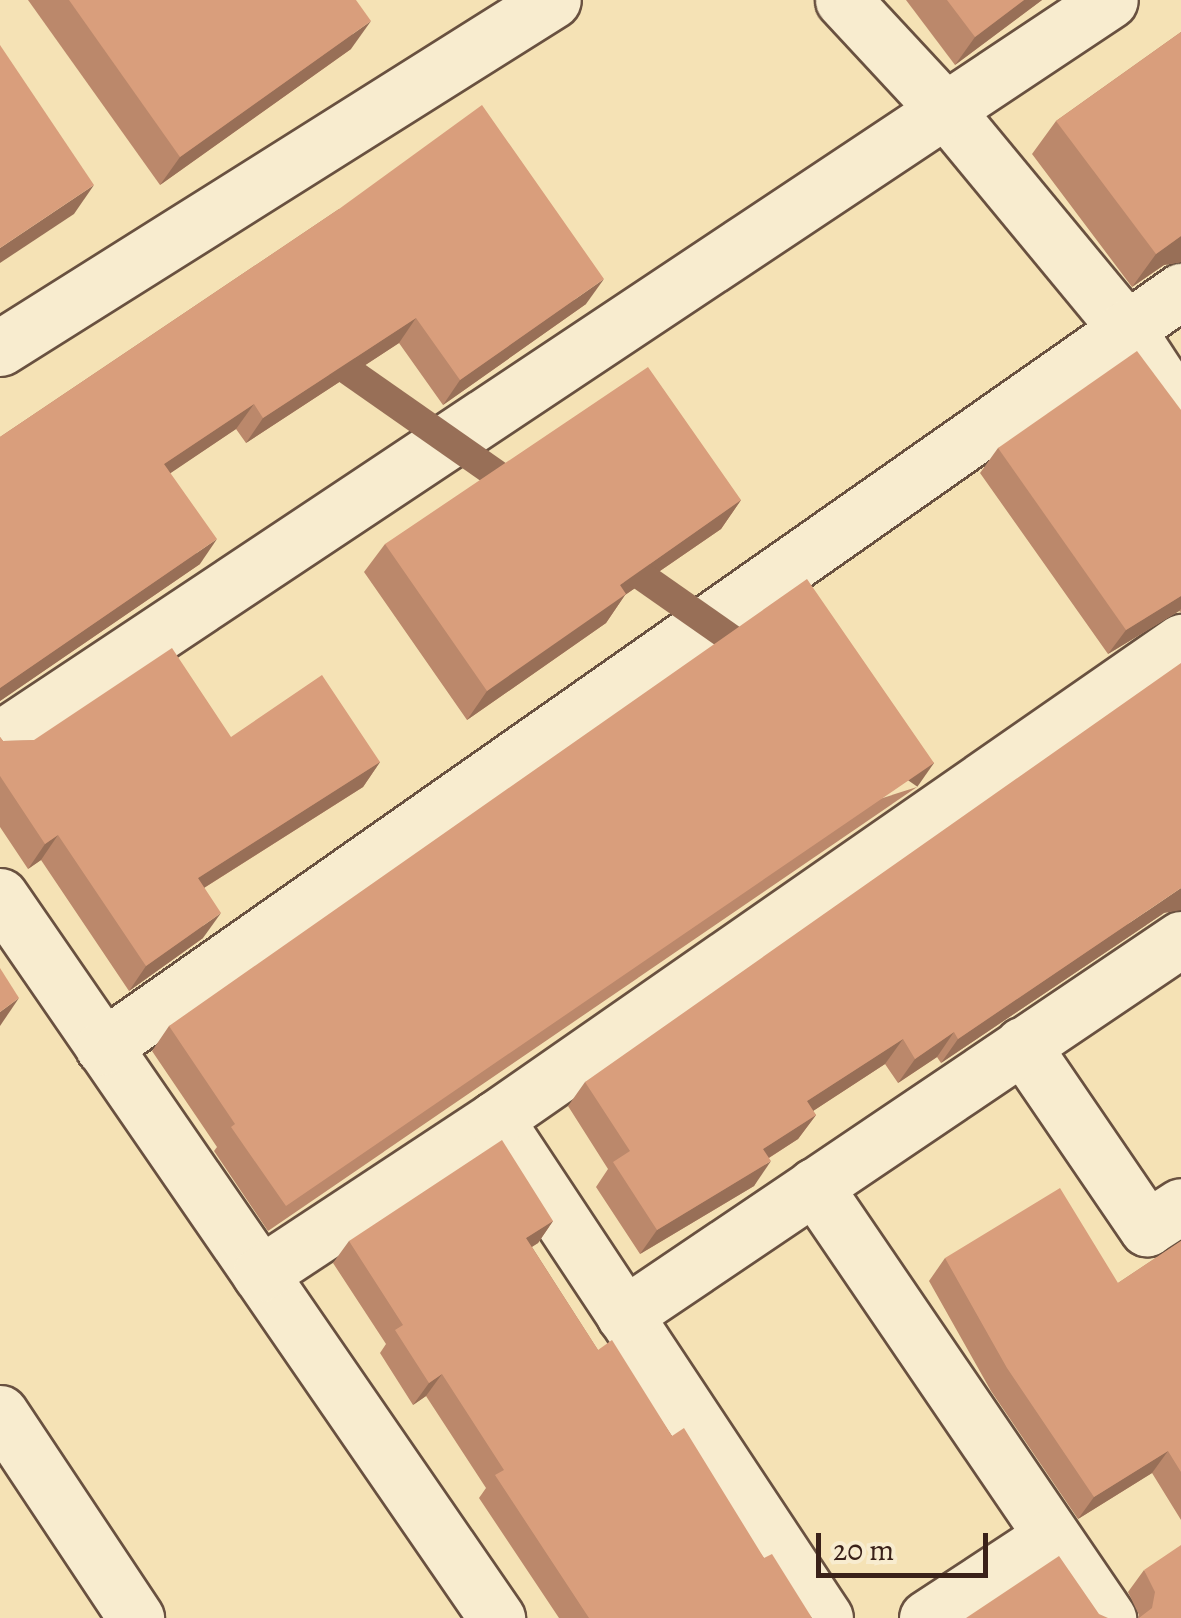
<!DOCTYPE html>
<style>
body{margin:0}
#map{position:relative;width:1181px;height:1618px;overflow:hidden;background:#f5e2b5;font-family:Alegreya,serif}
div>[style]{position:absolute}
.roads{filter:drop-shadow(2px 0 #695140) drop-shadow(-2px 0 #695140) drop-shadow(0 2px #695140) drop-shadow(0 -2px #695140)}
.minor>*{height:55px;margin:-27.5px;padding:0 27.5px;transform-origin:27.5px;border-radius:27.5px;background:#f8eccf}
.wall>*{inset:0;background:#bb886b}
.shaded-wall>*{inset:0;background:#986f57;transform-origin:0 0}
.building>*{inset:0;background:#d99e7c}
span{translate:-50% -50%;white-space:nowrap;text-align:center;line-height:1.15;-webkit-text-stroke:10px #f8eccf;paint-order:stroke}
.scale{position:absolute;left:816px;top:1533px;width:172px;height:45px;box-sizing:border-box;border:5px solid #3a2119;border-top:0;padding-left:12px;font-size:30px;line-height:35px;white-space:nowrap;color:#3a2119;-webkit-text-stroke:8px #f8eccf;paint-order:stroke}
</style>
<div id="map">
<div class="roads">
<div class="minor">
<div style="left:843px;top:0;width:154px;rotate:47.1deg"></div>
<div style="left:948px;top:113px;width:279px;rotate:50.4deg"></div>
<div style="left:1126px;top:328px;width:100px;rotate:56.8deg"></div>
<div style="left:0;top:348px;width:653px;rotate:-32.18deg"></div>
<div style="left:0;top:739px;width:1333px;rotate:-33.65deg"></div>
<div style="left:0;top:896px;width:877px;rotate:55.46deg"></div>
<div style="left:1022px;top:1045px;width:222px;rotate:55.7deg"></div>
<div style="left:1147px;top:1228px;width:40px;rotate:-32.9deg"></div>
<div style="left:103px;top:1047px;width:1317px;rotate:-35.04deg"></div>
<div style="left:495px;top:1119px;width:598px;rotate:56.52deg"></div>
<div style="left:814px;top:1186px;width:523px;rotate:55.76deg"></div>
<div style="left:260px;top:1274px;width:282px;rotate:-33.4deg"></div>
<div style="left:495px;top:1119px;width:836px;rotate:-34.81deg"></div>
<div style="left:624px;top:1315px;width:672px;rotate:-34.02deg"></div>
<div style="left:0;top:1413px;width:246px;rotate:56.4deg"></div>
<div style="left:927px;top:1618px;width:149px;rotate:-33.3deg"></div>
</div>
</div>
<div class="wall">
<div style="clip-path:polygon(28px 0,356px 0,351px 49px,160px 185px)"></div>
<div style="clip-path:polygon(906px 0,1042px 0,955px 65px)"></div>
<div style="clip-path:polygon(1181px 32px,1181px 262px,1164px 265px,1132px 287px,1032px 154px,1056px 121px)"></div>
<div style="clip-path:polygon(339px 209px,586px 304px,443px 405px,399px 343px,246px 443px,236px 429px,170px 473px,200px 564px,0 701px,0 437px)"></div>
<div style="clip-path:polygon(1181px 410px,1181px 612px,1179px 611px,1108px 654px,980px 473px,998px 448px)"></div>
<div style="clip-path:polygon(741px 500px,721px 529px,625px 595px,606px 623px,467px 720px,364px 572px,385px 544px)"></div>
<div style="clip-path:polygon(0 737px,3px 741px,231px 737px,380px 762px,363px 787px,204px 888px,203px 938px,129px 991px,41px 860px,28px 869px,0 827px)"></div>
<div style="clip-path:polygon(917px 787px,268px 1231px,214px 1151px,217px 1147px,152px 1051px,169px 1026px)"></div>
<div style="clip-path:polygon(1164px 913px,941px 1063px,937px 1057px,898px 1083px,885px 1064px,813px 1111px,816px 1115px,798px 1139px,769px 1158px,754px 1186px,640px 1254px,596px 1187px,608px 1169px,568px 1106px,585px 1082px)"></div>
<div style="clip-path:polygon(553px 1221px,538px 1243px,532px 1247px,598px 1350px,672px 1436px,764px 1558px,812px 1618px,559px 1618px,479px 1498px,486px 1488px,426px 1396px,413px 1405px,380px 1353px,386px 1344px,333px 1263px,349px 1241px)"></div>
<div style="clip-path:polygon(1181px 1241px,1181px 1520px,1152px 1473px,1078px 1519px,991px 1391px,929px 1281px,945px 1258px,1118px 1283px)"></div>
<div style="clip-path:polygon(1144px 1570px,1181px 1618px,1138px 1618px,1139px 1615px,1128px 1592px)"></div>
</div>
<div class="shaded-wall">
<div style="clip-path:polygon(1024px 0,1042px 0,955px 65px,975px 37px)"></div>
<div style="clip-path:polygon(371px 21px,351px 49px,160px 185px,180px 157px)"></div>
<div style="clip-path:polygon(94px 185px,74px 214px,0 263px,0 248px)"></div>
<div style="clip-path:polygon(1181px 236px,1181px 262px,1164px 265px,1132px 287px,1156px 254px)"></div>
<div style="clip-path:polygon(604px 279px,586px 304px,443px 405px,460px 380px)"></div>
<div style="clip-path:polygon(416px 318px,399px 343px,246px 443px,263px 418px)"></div>
<div style="clip-path:polygon(254px 404px,236px 429px,147px 489px,164px 464px)"></div>
<div style="clip-path:polygon(741px 500px,721px 529px,625px 595px,606px 623px,467px 720px,487px 691px,620px 585px)"></div>
<div style="clip-path:polygon(217px 539px,200px 564px,0 701px,0 688px)"></div>
<div style="clip-path:polygon(1181px 596px,1181px 609px,1179px 611px,1108px 654px,1126px 630px)"></div>
<div style="clip-path:polygon(380px 762px,363px 787px,180px 903px,198px 878px)"></div>
<div style="left:934px;top:763px;width:29px;height:785px;rotate:125deg"></div>
<div style="clip-path:polygon(58px 835px,41px 860px,28px 869px,45px 844px)"></div>
<div style="clip-path:polygon(1181px 888px,1181px 910px,1164px 913px,941px 1063px,958px 1039px)"></div>
<div style="clip-path:polygon(221px 913px,203px 938px,129px 991px,146px 966px)"></div>
<div style="clip-path:polygon(19px 998px,0 1026px,0 1012px)"></div>
<div style="clip-path:polygon(954px 1032px,937px 1057px,898px 1083px,915px 1059px)"></div>
<div style="clip-path:polygon(903px 1039px,885px 1064px,790px 1126px,807px 1101px)"></div>
<div style="clip-path:polygon(816px 1115px,798px 1139px,745px 1173px,763px 1149px)"></div>
<div style="clip-path:polygon(771px 1161px,754px 1186px,640px 1254px,657px 1230px)"></div>
<div style="clip-path:polygon(553px 1221px,538px 1243px,510px 1260px,526px 1238px)"></div>
<div style="clip-path:polygon(442px 1374px,426px 1396px,413px 1405px,429px 1383px)"></div>
<div style="clip-path:polygon(1168px 1451px,1152px 1473px,1078px 1519px,1094px 1497px)"></div>
</div>
<div class="building">
<div style="clip-path:polygon(69px 0,356px 0,371px 21px,180px 157px)"></div>
<div style="clip-path:polygon(947px 0,1024px 0,975px 37px)"></div>
<div style="clip-path:polygon(1181px 32px,1181px 236px,1156px 254px,1056px 121px)"></div>
<div style="clip-path:polygon(0 45px,94px 185px,0 248px)"></div>
<div style="clip-path:polygon(482px 105px,604px 279px,460px 380px,416px 318px,263px 418px,254px 404px,164px 464px,217px 539px,0 688px,0 437px,339px 209px)"></div>
<div style="clip-path:polygon(1137px 351px,1181px 410px,1181px 596px,1126px 630px,998px 448px)"></div>
<div style="clip-path:polygon(648px 367px,741px 500px,620px 585px,626px 594px,487px 691px,385px 544px)"></div>
<div style="clip-path:polygon(807px 579px,934px 763px,286px 1206px,231px 1127px,235px 1124px,169px 1026px)"></div>
<div style="clip-path:polygon(172px 648px,231px 737px,322px 675px,380px 762px,198px 878px,221px 913px,146px 966px,58px 835px,45px 844px,0 776px,0 737px,3px 741px,34px 740px)"></div>
<div style="clip-path:polygon(1181px 663px,1181px 888px,958px 1039px,954px 1032px,915px 1059px,903px 1039px,807px 1101px,816px 1115px,763px 1149px,771px 1161px,657px 1230px,613px 1162px,630px 1151px,585px 1082px)"></div>
<div style="clip-path:polygon(0 968px,19px 998px,0 1012px)"></div>
<div style="clip-path:polygon(502px 1140px,553px 1221px,526px 1238px,598px 1350px,612px 1340px,672px 1436px,684px 1428px,764px 1558px,772px 1554px,812px 1618px,589px 1618px,495px 1475px,504px 1470px,442px 1374px,429px 1383px,395px 1330px,403px 1325px,349px 1241px)"></div>
<div style="clip-path:polygon(1060px 1188px,1118px 1283px,1181px 1241px,1181px 1472px,1168px 1451px,1094px 1497px,1007px 1368px,945px 1258px)"></div>
<div style="clip-path:polygon(1181px 1545px,1181px 1618px,1139px 1618px,1152px 1608px,1155px 1592px,1144px 1570px)"></div>
<div style="clip-path:polygon(1059px 1556px,1099px 1614px,1108px 1618px,966px 1618px)"></div>
</div>
<div class="scale">20 m</div>
</div>
